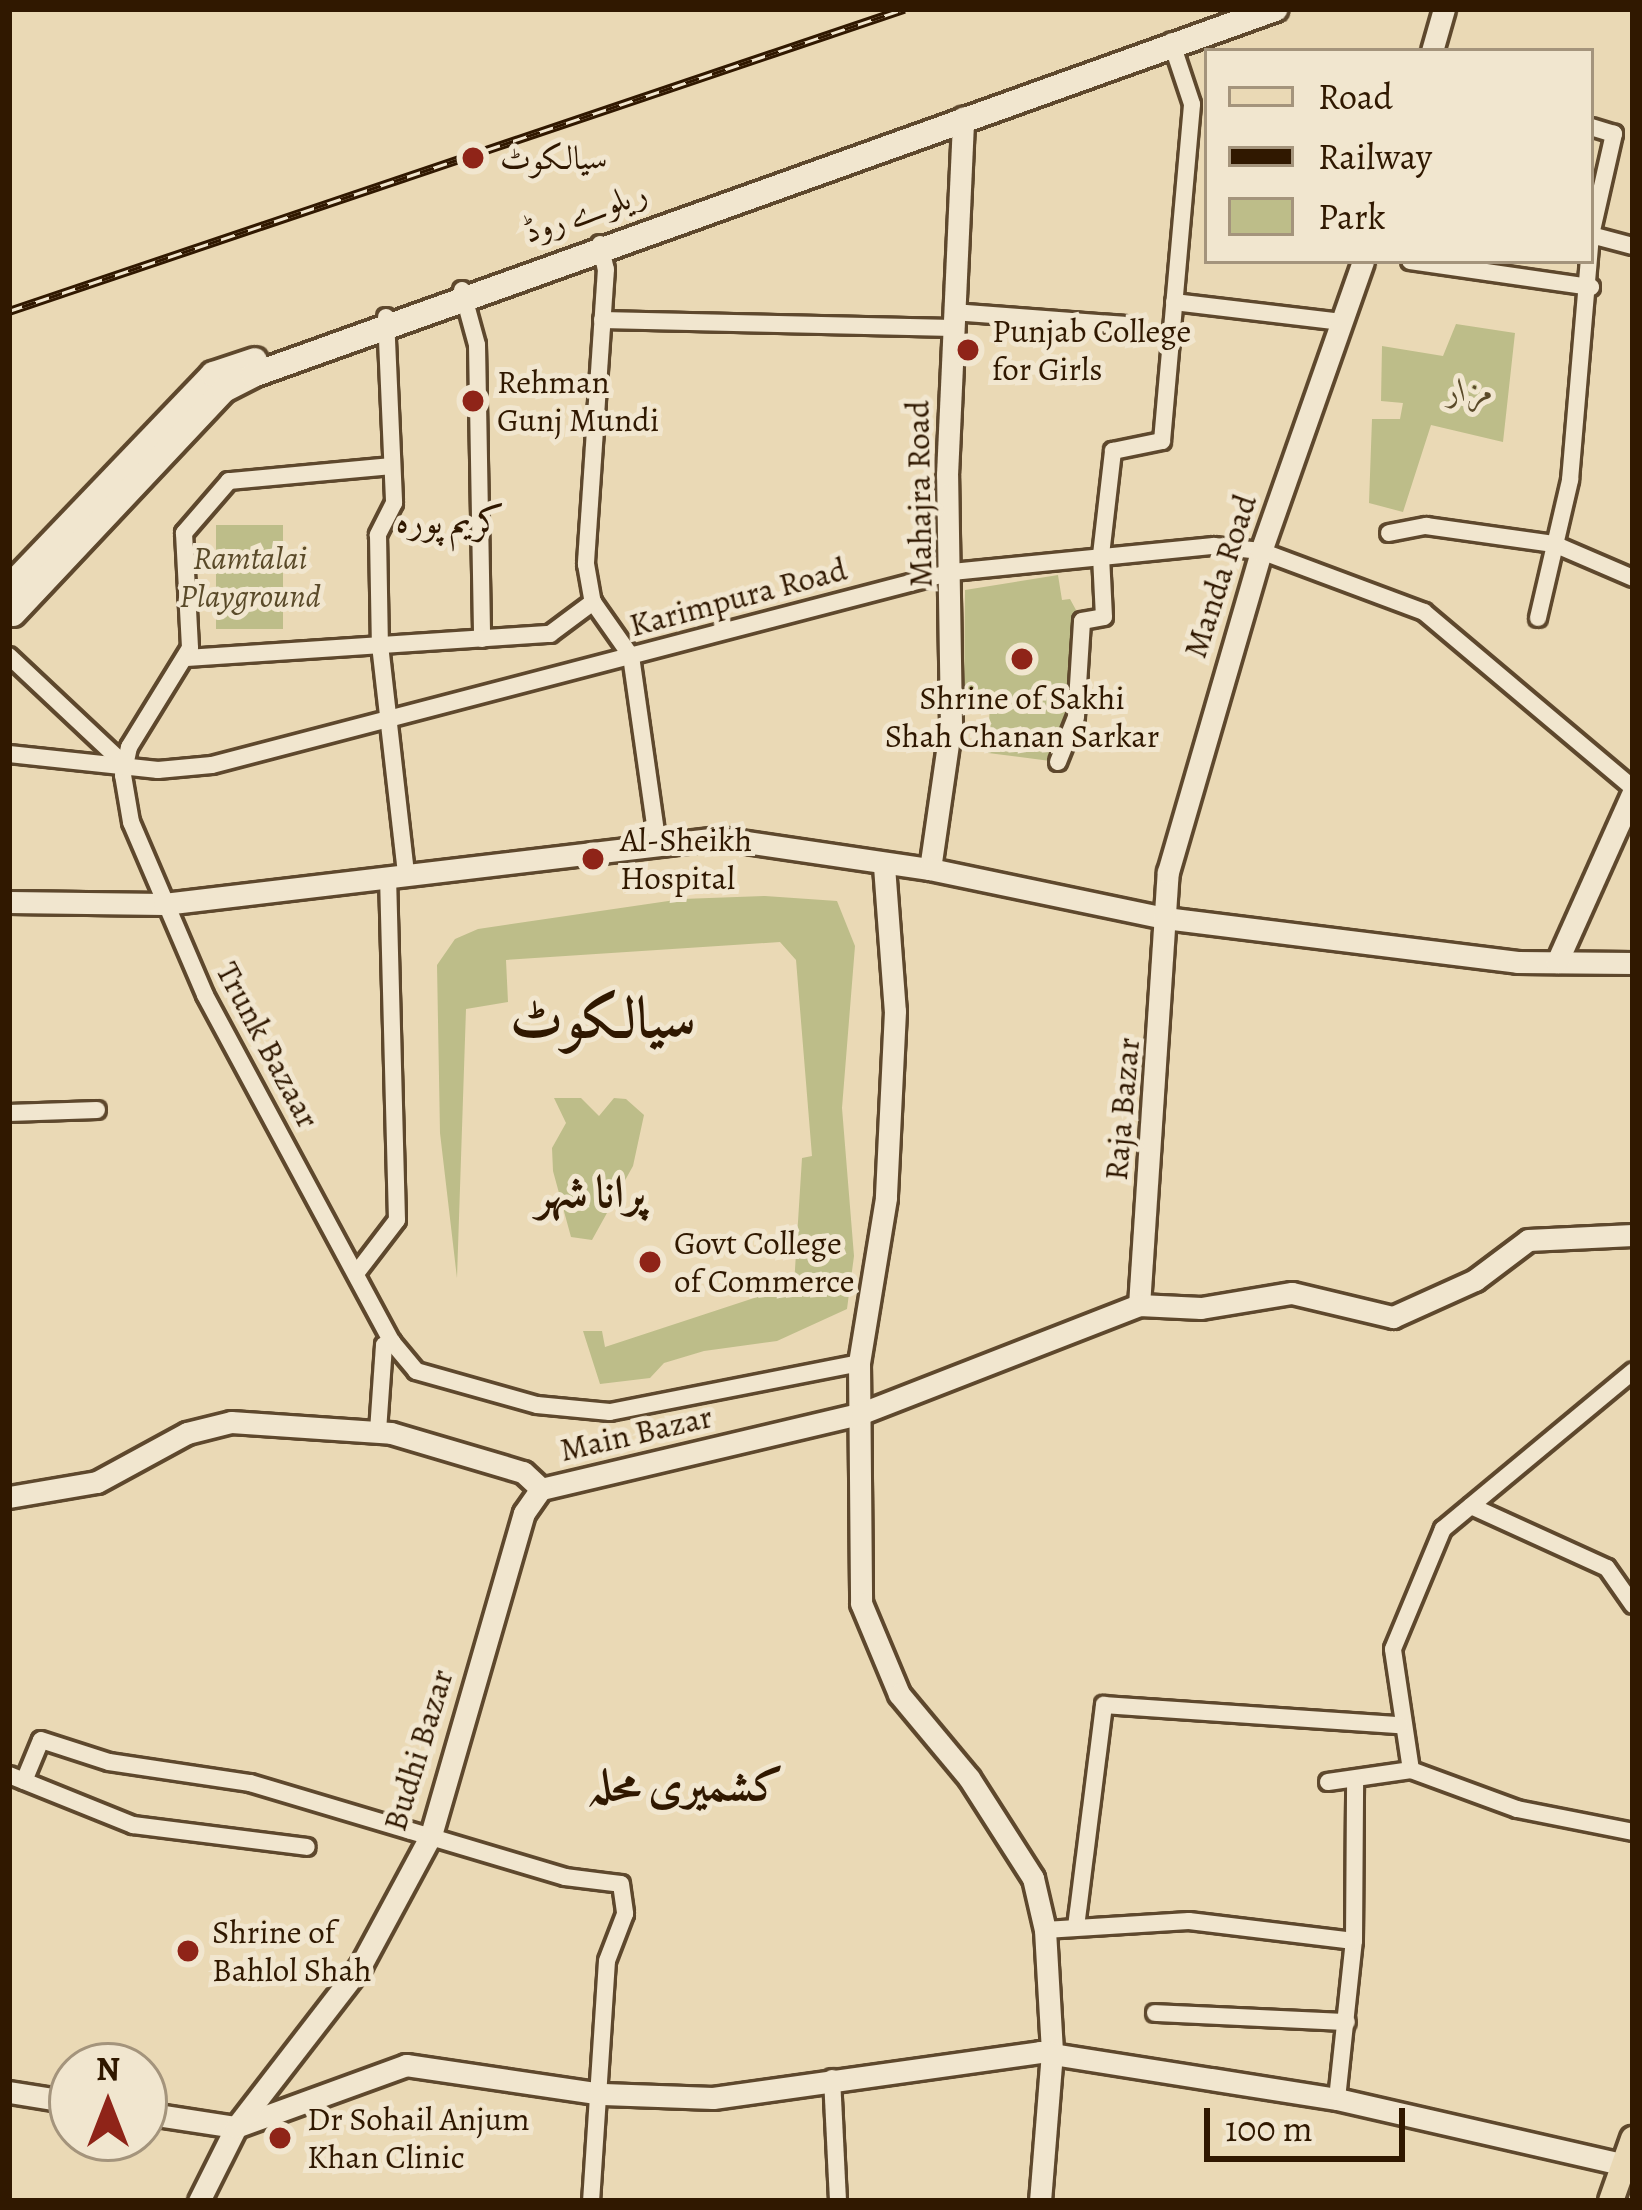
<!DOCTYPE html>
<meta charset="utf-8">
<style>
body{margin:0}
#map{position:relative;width:1642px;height:2210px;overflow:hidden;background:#ead9b5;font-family:Alegreya,Amiri,serif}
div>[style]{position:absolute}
.green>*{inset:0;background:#bdbd89;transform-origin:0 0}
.roads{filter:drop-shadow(3px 0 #5e482d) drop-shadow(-3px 0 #5e482d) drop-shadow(0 3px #5e482d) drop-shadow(0 -3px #5e482d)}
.minor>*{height:16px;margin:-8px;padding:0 8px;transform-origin:8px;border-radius:8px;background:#f1e6cf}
.tertiary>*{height:21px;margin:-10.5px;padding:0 10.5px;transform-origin:10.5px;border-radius:10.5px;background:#f1e6cf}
.secondary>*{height:24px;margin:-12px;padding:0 12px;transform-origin:12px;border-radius:12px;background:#f1e6cf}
.primary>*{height:24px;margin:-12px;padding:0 12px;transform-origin:12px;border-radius:12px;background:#ead9b5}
.rail>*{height:9px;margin-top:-4.5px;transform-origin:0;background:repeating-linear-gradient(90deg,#f1e6cf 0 14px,#301800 0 28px);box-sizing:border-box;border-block:3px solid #301800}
.dots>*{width:33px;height:33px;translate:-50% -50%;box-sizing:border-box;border:6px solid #f1e6cf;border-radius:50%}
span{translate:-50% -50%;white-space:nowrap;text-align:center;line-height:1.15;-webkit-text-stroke:10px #f1e6cf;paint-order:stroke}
.poi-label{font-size:33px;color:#301800}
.left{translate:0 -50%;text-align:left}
.street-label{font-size:33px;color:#301800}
.park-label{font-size:33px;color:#5a4a29;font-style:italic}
.neighbourhood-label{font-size:36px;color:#301800}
.district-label{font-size:45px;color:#301800;font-weight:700}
.town-label{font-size:57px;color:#301800;font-weight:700}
.frame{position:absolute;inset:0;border:12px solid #301800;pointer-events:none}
.legend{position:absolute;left:1204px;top:48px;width:390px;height:216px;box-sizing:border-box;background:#f1e6cf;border:3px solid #a4947c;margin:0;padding:15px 21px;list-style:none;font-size:36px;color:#301800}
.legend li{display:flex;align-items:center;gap:24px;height:60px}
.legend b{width:60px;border:3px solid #a4947c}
.north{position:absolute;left:48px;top:2042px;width:120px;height:120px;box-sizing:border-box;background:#f1e6cf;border:3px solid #a4947c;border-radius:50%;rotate:0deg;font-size:33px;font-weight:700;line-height:48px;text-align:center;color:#301800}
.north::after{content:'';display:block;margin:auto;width:42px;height:54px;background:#8f2418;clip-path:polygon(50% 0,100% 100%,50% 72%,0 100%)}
.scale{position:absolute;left:1204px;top:2108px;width:201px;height:54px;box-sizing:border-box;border:6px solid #301800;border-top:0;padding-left:15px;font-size:36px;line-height:42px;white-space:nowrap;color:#301800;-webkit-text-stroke:9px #f1e6cf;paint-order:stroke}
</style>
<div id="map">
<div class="green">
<div style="clip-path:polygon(1456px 324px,1515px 333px,1503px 442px,1431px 425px,1403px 512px,1369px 503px,1372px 419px,1400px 419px,1403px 403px,1381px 401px,1382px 346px,1443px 356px)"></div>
<div style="left:216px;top:525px;width:67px;height:104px"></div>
<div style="clip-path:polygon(1058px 575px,1062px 600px,1070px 599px,1082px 621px,1076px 717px,1058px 762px,988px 753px,990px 697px,964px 698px,965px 590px)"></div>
<div style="clip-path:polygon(765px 896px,837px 901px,855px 946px,842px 1108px,854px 1256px,847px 1309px,777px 1341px,704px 1351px,664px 1363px,650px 1378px,600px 1384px,583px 1331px,602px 1331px,605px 1347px,794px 1285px,802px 1158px,812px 1156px,796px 960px,780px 942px,506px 960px,508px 1002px,466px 1009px,457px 1278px,440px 1133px,437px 965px,455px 939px,478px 929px,682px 899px)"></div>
<div style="clip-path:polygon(554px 1098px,581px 1098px,599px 1116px,614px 1098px,626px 1099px,644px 1115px,633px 1166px,592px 1240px,571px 1237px,553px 1171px,552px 1148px,566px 1123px)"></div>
</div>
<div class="roads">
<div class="minor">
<div style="left:1591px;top:235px;width:43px;rotate:14.7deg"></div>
<div style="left:600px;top:244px;width:26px;rotate:77deg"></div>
<div style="left:606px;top:269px;width:296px;rotate:93.9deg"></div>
<div style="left:586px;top:564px;width:39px;rotate:80deg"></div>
<div style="left:593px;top:602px;width:66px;rotate:54.9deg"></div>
<div style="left:631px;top:656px;width:191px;rotate:81.9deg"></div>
<div style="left:1410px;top:261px;width:183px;rotate:8.2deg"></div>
<div style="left:462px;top:290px;width:57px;rotate:74.7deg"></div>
<div style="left:477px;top:345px;width:294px;rotate:89deg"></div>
<div style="left:1174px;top:302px;width:169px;rotate:6.8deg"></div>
<div style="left:953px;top:312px;width:171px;rotate:4.3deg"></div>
<div style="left:386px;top:317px;width:186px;rotate:87.5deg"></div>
<div style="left:394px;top:503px;width:36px;rotate:117deg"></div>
<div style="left:378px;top:535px;width:110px;rotate:89deg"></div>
<div style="left:380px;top:645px;width:229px;rotate:83.5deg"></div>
<div style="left:602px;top:320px;width:351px;rotate:1.3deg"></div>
<div style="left:392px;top:466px;width:164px;rotate:174.7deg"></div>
<div style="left:229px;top:481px;width:69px;rotate:130.9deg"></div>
<div style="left:184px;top:533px;width:115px;rotate:87deg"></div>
<div style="left:190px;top:648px;width:116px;rotate:121.6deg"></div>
<div style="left:129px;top:747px;width:29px;rotate:102deg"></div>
<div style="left:123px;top:775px;width:48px;rotate:80.3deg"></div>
<div style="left:131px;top:822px;width:188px;rotate:66.8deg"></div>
<div style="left:205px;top:995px;width:394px;rotate:61.7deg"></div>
<div style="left:392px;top:1342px;width:38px;rotate:50deg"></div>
<div style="left:416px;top:1371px;width:126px;rotate:15.7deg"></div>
<div style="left:537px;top:1405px;width:73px;rotate:5.5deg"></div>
<div style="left:610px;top:1412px;width:254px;rotate:-11.1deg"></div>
<div style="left:1389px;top:533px;width:38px;rotate:-11deg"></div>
<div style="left:1426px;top:526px;width:129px;rotate:8deg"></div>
<div style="left:1554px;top:544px;width:86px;rotate:23.3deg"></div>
<div style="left:1538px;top:618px;width:142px;rotate:-76.9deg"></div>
<div style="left:1570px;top:480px;width:246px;rotate:-85.1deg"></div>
<div style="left:1591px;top:235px;width:104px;rotate:-77.2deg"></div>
<div style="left:1614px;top:134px;width:24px;rotate:-163deg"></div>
<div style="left:9px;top:656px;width:156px;rotate:43.2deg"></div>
<div style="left:187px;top:658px;width:364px;rotate:-3.8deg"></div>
<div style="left:550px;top:634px;width:54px;rotate:-36.7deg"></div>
<div style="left:9px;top:754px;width:150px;rotate:6.1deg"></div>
<div style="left:158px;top:770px;width:54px;rotate:-5.3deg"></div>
<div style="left:212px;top:765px;width:765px;rotate:-14.62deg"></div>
<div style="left:952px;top:572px;width:263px;rotate:-5.7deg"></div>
<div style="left:1214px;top:546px;width:47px;rotate:6.1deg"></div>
<div style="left:1261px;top:551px;width:174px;rotate:20.5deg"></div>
<div style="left:1424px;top:612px;width:273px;rotate:40.1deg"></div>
<div style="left:1058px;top:762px;width:48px;rotate:-68.2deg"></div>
<div style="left:1076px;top:717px;width:96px;rotate:-86.4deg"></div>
<div style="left:1082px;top:621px;width:22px;rotate:-10deg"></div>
<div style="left:1104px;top:617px;width:62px;rotate:-92.8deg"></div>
<div style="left:1101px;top:555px;width:105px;rotate:-83.4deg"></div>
<div style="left:1113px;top:451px;width:50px;rotate:-11.5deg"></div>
<div style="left:1162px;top:441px;width:338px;rotate:-84.9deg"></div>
<div style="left:1192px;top:104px;width:66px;rotate:-108.4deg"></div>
<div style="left:9px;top:1113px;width:88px;rotate:-2deg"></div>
<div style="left:358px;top:1271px;width:64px;rotate:-52.6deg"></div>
<div style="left:397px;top:1220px;width:344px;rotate:-91.5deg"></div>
<div style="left:378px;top:1431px;width:86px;rotate:-86deg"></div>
<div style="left:384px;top:1345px;width:9px;rotate:-21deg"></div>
<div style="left:1471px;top:1506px;width:149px;rotate:24.5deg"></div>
<div style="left:1607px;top:1568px;width:45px;rotate:54.9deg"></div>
<div style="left:1411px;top:1770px;width:122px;rotate:-98.5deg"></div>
<div style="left:1393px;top:1649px;width:130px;rotate:-67.4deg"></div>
<div style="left:1443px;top:1529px;width:247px;rotate:-39.7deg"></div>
<div style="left:9px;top:1775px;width:134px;rotate:22deg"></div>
<div style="left:133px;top:1825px;width:175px;rotate:7.2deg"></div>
<div style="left:24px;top:1781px;width:44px;rotate:-67.5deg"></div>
<div style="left:41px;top:1740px;width:71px;rotate:17.9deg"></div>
<div style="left:109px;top:1762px;width:143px;rotate:8.5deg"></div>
<div style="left:250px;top:1783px;width:329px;rotate:16.6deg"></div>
<div style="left:565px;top:1877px;width:56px;rotate:7.1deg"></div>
<div style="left:621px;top:1884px;width:30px;rotate:82deg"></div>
<div style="left:625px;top:1914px;width:50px;rotate:111deg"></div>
<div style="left:607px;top:1961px;width:241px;rotate:93.8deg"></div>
<div style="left:1328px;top:1782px;width:84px;rotate:-8.2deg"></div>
<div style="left:1411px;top:1770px;width:113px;rotate:20.2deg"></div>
<div style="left:1517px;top:1809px;width:118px;rotate:11.2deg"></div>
<div style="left:1076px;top:1927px;width:224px;rotate:-82.8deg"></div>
<div style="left:1104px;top:1705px;width:296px;rotate:3.9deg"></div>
<div style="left:1045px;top:1930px;width:144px;rotate:-3.6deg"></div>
<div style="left:1189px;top:1921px;width:166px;rotate:6.9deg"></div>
<div style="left:1155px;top:2013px;width:192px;rotate:2.7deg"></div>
<div style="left:832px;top:2078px;width:123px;rotate:87.2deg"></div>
<div style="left:1337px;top:2099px;width:159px;rotate:-83.9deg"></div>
<div style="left:1354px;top:1941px;width:162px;rotate:-89.6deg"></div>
</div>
<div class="tertiary">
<div style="left:1432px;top:51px;width:44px;rotate:-74.1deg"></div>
<div style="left:884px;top:866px;width:145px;rotate:85.7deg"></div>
<div style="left:895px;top:1011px;width:187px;rotate:92.8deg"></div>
<div style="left:886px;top:1198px;width:167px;rotate:99.3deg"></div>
<div style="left:859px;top:1363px;width:240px;rotate:89.5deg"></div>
<div style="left:861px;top:1603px;width:99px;rotate:67.3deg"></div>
<div style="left:899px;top:1694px;width:109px;rotate:50.2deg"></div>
<div style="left:969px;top:1778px;width:119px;rotate:57.4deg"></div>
<div style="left:1033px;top:1878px;width:53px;rotate:77deg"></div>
<div style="left:1045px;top:1930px;width:122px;rotate:86.7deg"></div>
<div style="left:1052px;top:2052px;width:149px;rotate:94.6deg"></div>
<div style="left:930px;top:869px;width:147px;rotate:-81.8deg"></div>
<div style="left:951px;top:724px;width:249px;rotate:-90.9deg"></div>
<div style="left:947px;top:475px;width:358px;rotate:-87.4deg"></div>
<div style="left:9px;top:902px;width:155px;rotate:0.7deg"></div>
<div style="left:164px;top:904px;width:559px;rotate:-6.78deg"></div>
<div style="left:719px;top:838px;width:213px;rotate:8.4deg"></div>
<div style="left:930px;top:869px;width:240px;rotate:11.8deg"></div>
<div style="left:1165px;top:918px;width:355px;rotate:7.1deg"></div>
<div style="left:1517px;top:962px;width:116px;rotate:0.5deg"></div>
<div style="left:1557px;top:962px;width:186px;rotate:-65.9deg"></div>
<div style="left:1139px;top:1305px;width:434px;rotate:-86.2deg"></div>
<div style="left:1168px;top:872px;width:334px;rotate:-73.8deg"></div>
<div style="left:1261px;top:551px;width:307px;rotate:-70.6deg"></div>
<div style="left:541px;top:1489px;width:330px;rotate:-13.3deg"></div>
<div style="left:862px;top:1413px;width:297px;rotate:-21.3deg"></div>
<div style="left:1139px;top:1305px;width:62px;rotate:2.8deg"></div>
<div style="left:1201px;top:1308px;width:92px;rotate:-9.4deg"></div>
<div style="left:1292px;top:1293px;width:104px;rotate:13.4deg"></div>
<div style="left:1393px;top:1317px;width:90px;rotate:-24.3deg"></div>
<div style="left:1475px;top:1280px;width:66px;rotate:-37deg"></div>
<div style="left:1528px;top:1240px;width:105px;rotate:-2.7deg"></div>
<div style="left:9px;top:1497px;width:89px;rotate:-9.7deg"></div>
<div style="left:97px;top:1482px;width:102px;rotate:-28.6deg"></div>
<div style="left:187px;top:1433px;width:45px;rotate:-14deg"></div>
<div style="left:231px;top:1422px;width:160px;rotate:3.9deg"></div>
<div style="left:391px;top:1433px;width:138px;rotate:16.5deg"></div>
<div style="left:523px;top:1472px;width:25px;rotate:43deg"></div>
<div style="left:9px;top:2092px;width:64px;rotate:9deg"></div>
<div style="left:144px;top:2113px;width:93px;rotate:8.7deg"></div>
<div style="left:236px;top:2127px;width:181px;rotate:-20deg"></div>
<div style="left:406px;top:2065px;width:199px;rotate:8.4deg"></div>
<div style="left:603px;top:2094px;width:110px;rotate:2.1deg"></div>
<div style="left:713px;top:2098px;width:330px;rotate:-8deg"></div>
<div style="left:1040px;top:2052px;width:301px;rotate:9deg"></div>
<div style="left:1337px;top:2099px;width:296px;rotate:12.9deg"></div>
<div style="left:199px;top:2201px;width:83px;rotate:-63.4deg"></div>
<div style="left:236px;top:2127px;width:205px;rotate:-52.3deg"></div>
<div style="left:361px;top:1965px;width:148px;rotate:-61.7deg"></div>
<div style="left:431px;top:1835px;width:335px;rotate:-73.9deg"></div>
<div style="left:524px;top:1513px;width:29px;rotate:-55deg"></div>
</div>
<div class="secondary">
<div style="left:9px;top:587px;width:295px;rotate:-46.2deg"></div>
<div style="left:213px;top:374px;width:44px;rotate:-18.4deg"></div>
<div style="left:13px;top:614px;width:308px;rotate:-46.7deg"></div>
<div style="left:224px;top:390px;width:33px;rotate:-27deg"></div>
<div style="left:253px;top:375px;width:1086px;rotate:-19.7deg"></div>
</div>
<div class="primary">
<div style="left:1611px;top:2201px;width:66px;rotate:-70.5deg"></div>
</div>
</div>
<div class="rail">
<div style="left:9px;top:311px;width:945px;rotate:-18.65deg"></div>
</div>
<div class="dots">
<div style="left:473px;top:158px;background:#8f2418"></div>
<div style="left:968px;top:350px;background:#8f2418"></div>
<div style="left:473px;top:401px;background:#8f2418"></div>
<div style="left:1022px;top:659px;background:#8f2418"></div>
<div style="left:593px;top:859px;background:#8f2418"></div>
<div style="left:650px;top:1262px;background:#8f2418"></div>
<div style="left:188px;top:1951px;background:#8f2418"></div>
<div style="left:280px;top:2138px;background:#8f2418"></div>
</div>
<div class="poi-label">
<span class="left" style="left:500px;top:158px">سیالکوٹ</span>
<span class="left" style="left:992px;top:350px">Punjab College<br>for Girls</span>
<span class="left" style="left:497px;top:401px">Rehman<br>Gunj Mundi</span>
<span style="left:1022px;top:717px">Shrine of Sakhi<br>Shah Chanan Sarkar</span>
<span class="left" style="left:620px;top:859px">Al-Sheikh<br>Hospital</span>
<span class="left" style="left:674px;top:1262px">Govt College<br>of Commerce</span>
<span class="left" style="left:212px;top:1951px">Shrine of<br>Bahlol Shah</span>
<span class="left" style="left:307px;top:2138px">Dr Sohail Anjum<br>Khan Clinic</span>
</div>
<div class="street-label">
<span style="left:585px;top:212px;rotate:-19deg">ریلوے روڈ</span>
<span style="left:919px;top:494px;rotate:-91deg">Mahajra Road</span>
<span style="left:1220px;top:576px;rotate:-72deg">Manda Road</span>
<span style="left:738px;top:597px;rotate:-15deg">Karimpura Road</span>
<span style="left:268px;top:1045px;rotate:62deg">Trunk Bazaar</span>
<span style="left:1122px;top:1109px;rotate:-85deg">Raja Bazar</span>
<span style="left:636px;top:1433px;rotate:-13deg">Main Bazar</span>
<span style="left:418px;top:1750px;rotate:-73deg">Budhi Bazar</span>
</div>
<div class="park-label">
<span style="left:1470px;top:390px">مزار</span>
<span style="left:250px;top:577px">Ramtalai<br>Playground</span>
</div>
<div class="neighbourhood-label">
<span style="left:450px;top:521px">کریم پورہ</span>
</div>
<div class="district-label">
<span style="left:591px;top:1193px">پرانا شہر</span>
<span style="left:685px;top:1786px">کشمیری محلہ</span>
</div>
<div class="town-label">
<span style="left:603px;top:1019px">سیالکوٹ</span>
</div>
<div class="frame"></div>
<ul class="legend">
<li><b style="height:15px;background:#ead9b5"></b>Road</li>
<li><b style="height:15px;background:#301800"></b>Railway</li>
<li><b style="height:33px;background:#bdbd89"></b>Park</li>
</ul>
<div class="north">N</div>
<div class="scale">100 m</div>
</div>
